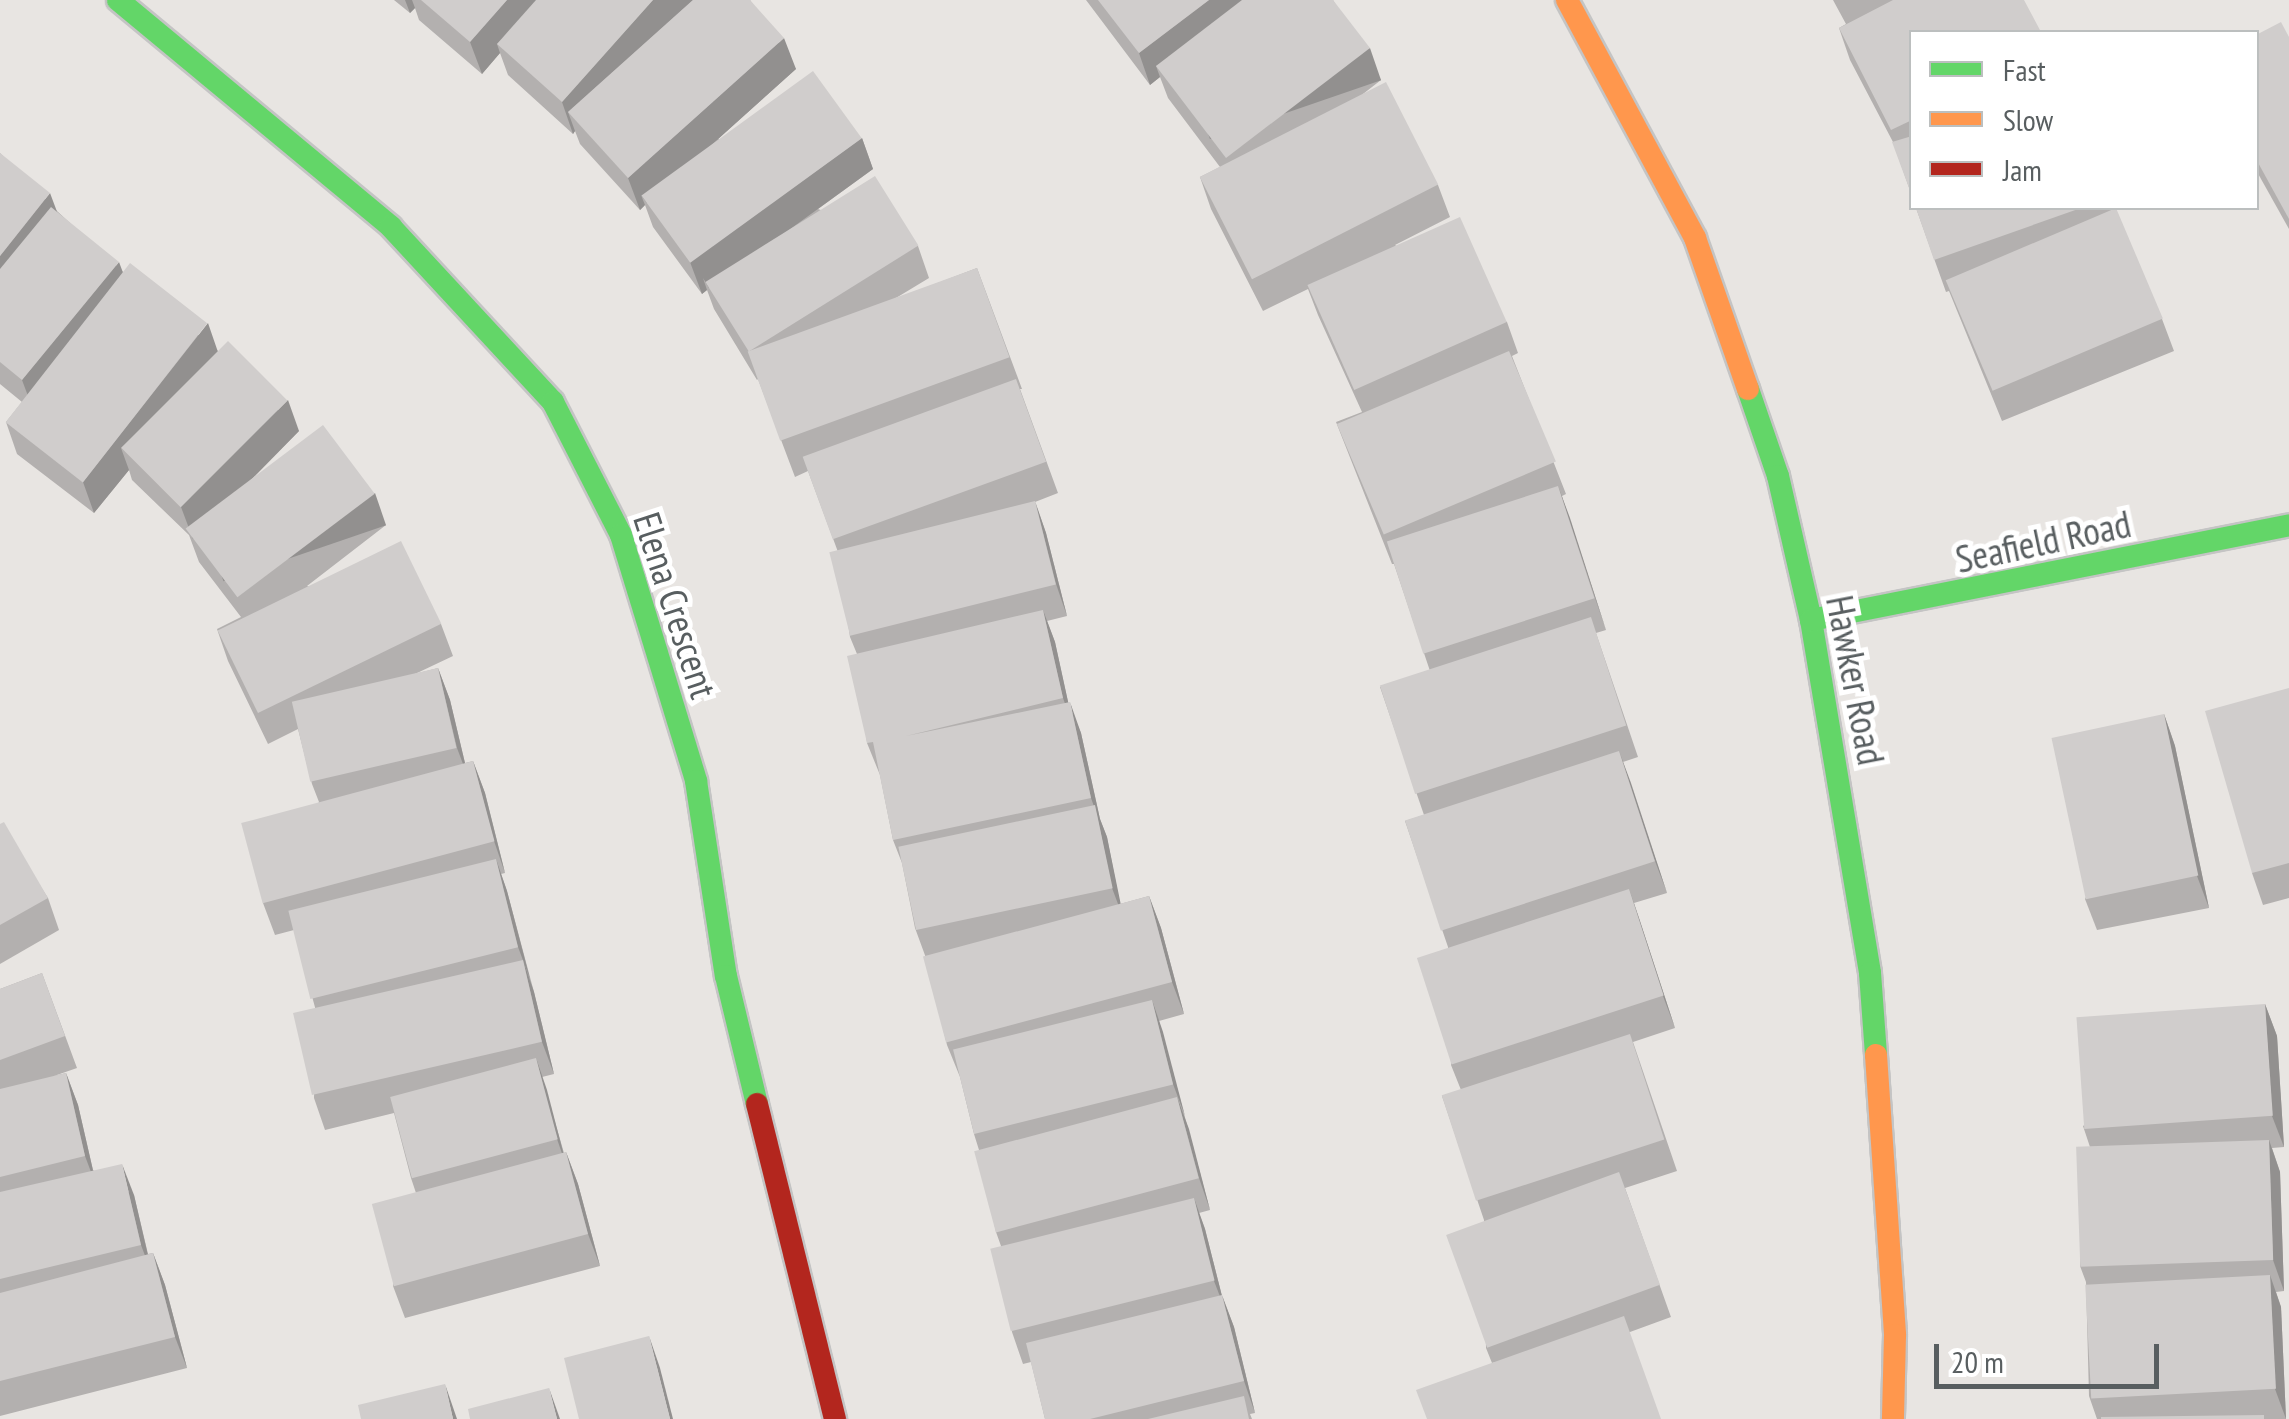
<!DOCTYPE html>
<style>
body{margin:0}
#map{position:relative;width:2289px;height:1419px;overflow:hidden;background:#e8e5e2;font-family:"PT Sans Narrow",sans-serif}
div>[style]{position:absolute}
.roads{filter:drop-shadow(2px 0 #c4c4c4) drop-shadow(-2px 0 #c4c4c4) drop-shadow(0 2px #c4c4c4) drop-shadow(0 -2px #c4c4c4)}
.fast>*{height:22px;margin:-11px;padding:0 11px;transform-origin:11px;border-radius:11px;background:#63d668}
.slow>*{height:22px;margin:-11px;padding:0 11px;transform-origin:11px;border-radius:11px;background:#ff974d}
.jam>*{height:22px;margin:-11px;padding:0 11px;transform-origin:11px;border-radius:11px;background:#b3261e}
.wall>*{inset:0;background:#b3b0af}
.shaded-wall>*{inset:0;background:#92908f;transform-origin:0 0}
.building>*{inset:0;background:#d0cdcc;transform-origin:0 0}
span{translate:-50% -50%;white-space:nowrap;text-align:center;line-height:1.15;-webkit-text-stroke:10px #fff;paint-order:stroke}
.street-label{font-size:38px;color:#585e60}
.legend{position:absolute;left:1909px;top:30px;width:350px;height:180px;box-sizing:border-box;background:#fff;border:2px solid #bcbfbf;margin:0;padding:12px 18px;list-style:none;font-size:30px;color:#585e60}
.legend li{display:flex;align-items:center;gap:20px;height:50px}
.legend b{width:50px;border:2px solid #bcbfbf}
.scale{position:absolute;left:1934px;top:1344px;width:225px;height:45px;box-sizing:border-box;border:5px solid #585e60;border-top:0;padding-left:12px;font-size:30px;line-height:35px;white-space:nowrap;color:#585e60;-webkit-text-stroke:8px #fff;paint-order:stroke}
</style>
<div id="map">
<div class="roads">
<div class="fast">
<div style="left:118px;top:0;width:355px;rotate:39.7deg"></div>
<div style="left:391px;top:227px;width:238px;rotate:47.2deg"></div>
<div style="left:553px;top:402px;width:149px;rotate:62.9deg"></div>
<div style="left:621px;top:535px;width:257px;rotate:73deg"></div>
<div style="left:696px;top:781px;width:197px;rotate:81.3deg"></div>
<div style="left:726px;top:976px;width:132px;rotate:76.4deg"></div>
<div style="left:1748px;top:389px;width:92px;rotate:71deg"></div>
<div style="left:1778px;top:476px;width:148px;rotate:77.1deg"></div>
<div style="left:1811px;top:620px;width:358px;rotate:80.5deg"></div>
<div style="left:1870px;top:973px;width:82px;rotate:85.8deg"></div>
<div style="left:1811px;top:620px;width:487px;rotate:-11.2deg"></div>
</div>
<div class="slow">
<div style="left:1567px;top:0;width:270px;rotate:61.7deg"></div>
<div style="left:1695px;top:238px;width:160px;rotate:70.7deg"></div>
<div style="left:1876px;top:1055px;width:281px;rotate:86.1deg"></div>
<div style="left:1895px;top:1335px;width:84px;rotate:91.4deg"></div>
</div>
<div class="jam">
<div style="left:757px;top:1104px;width:325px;rotate:76.1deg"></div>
</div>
</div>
<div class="wall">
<div style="clip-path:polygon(394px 0,750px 0,796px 69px,718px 139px,862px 138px,873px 169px,818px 209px,918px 246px,929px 278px,891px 301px,977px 268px,1022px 389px,1020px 389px,1058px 493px,1035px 502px,1046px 533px,1067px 616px,1047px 621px,1055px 642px,1068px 702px,1081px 733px,1100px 819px,1107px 837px,1120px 904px,1149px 896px,1161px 928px,1184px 1014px,1159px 1021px,1210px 1210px,1199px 1213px,1205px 1229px,1222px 1296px,1234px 1327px,1255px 1413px,1250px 1414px,1252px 1419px,1045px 1419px,1031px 1362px,1023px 1364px,1012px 1332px,1001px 1246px,996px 1232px,979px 1150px,974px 1134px,960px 1077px,947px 1045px,926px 958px,915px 928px,902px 863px,893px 840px,880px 775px,867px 743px,857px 654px,850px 637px,838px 552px,808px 471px,795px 477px,758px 379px,757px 380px,714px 309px,707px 290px,702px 294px,653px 227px,645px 205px,640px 210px,580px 144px,575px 131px,573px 134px,508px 75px,500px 53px,482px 74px,419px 20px,415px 8px,410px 13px)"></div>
<div style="clip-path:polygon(1086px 0,1333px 0,1381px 80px,1363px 94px,1438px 185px,1450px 217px,1395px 245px,1507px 322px,1518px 353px,1512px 356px,1566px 494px,1562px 496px,1606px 630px,1596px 633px,1638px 757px,1623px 762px,1667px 893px,1634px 903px,1675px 1028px,1633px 1042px,1677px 1171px,1625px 1188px,1671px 1317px,1630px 1332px,1492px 1363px,1486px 1348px,1484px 1220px,1442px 1096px,1461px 1090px,1451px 1065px,1448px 947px,1405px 821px,1424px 815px,1380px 687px,1430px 671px,1394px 564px,1392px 564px,1336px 422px,1362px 412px,1318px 315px,1308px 289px,1263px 311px,1211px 209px,1200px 177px,1220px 167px,1168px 98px,1160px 77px,1150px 85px)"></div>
<div style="clip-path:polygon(1833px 0,2024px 0,1912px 32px,1912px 196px,1893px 142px,1850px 60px,1839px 28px,1846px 24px)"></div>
<div style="clip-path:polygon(2256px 35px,2289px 37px,2289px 229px,2256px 170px)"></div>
<div style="clip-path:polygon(0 153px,57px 211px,123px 272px,218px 351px,299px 431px,248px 483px,386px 525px,307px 586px,441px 624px,453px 656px,415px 674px,438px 668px,450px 700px,465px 763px,473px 761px,485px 793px,505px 873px,501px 874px,507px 891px,534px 992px,554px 1074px,542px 1077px,564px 1153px,566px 1152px,578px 1184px,600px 1266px,405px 1318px,393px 1286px,416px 1193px,411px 1178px,394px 1113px,325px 1130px,314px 1098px,316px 1011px,294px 930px,275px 935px,263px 903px,319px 802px,312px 784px,298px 729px,268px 744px,228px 661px,217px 629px,241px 617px,199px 562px,189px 535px,132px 480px,129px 470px,94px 513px,17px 454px,6px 422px,22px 402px,0 384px)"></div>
<div style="clip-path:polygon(1916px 208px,2110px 208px,2162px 319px,2174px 351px,2002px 421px,1949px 291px,1946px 292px)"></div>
<div style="clip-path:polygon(2289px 688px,2289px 898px,2263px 905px,2252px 873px)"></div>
<div style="clip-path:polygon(2164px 714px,2175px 746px,2209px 908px,2097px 930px,2085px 899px)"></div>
<div style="clip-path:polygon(0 824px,48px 898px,59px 930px,0 964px)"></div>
<div style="clip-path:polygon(42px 973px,77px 1068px,54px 1076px,66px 1073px,78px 1105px,93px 1170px,134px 1195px,148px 1254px,153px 1253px,165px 1285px,187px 1368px,0 1416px,0 989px)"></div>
<div style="clip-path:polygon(2265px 1004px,2277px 1036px,2284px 1147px,2272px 1148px,2280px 1172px,2284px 1291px,2276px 1292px,2281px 1307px,2286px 1419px,2097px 1419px,2089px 1396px,2086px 1282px,2080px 1266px,2090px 1147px,2083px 1126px)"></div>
</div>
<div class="shaded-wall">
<div style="clip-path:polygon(405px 0,412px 0,415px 8px,410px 13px)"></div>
<div style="clip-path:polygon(507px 0,546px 0,497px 44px,500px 53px,482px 74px,470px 42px)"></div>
<div style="clip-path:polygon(653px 0,693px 0,568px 112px,575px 131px,573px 134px,562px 102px)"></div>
<div style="clip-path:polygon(1209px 0,1262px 0,1156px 66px,1160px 77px,1150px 85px,1139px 53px)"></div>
<div style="clip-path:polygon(784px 38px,796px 69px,647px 203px,641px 195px,645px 205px,640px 210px,628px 178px)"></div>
<div style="left:1370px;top:48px;width:34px;height:181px;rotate:71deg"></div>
<div style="clip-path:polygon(862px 138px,873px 169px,709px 288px,703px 278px,707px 290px,702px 294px,690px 262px)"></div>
<div style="clip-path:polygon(50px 193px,62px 225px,0 303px,0 256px)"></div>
<div style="clip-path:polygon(119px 262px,131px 294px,34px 412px,22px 380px)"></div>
<div style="clip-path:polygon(208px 323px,219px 355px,121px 448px,129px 470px,94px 513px,83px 482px)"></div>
<div style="clip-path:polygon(288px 400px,299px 431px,193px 539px,181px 507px)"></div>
<div style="clip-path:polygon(1558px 486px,1570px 518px,1606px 630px,1595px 598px)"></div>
<div style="left:375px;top:493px;width:34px;height:172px;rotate:71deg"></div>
<div style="clip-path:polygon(1035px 501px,1046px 533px,1067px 616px,1056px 584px)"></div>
<div style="clip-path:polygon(1043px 610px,1055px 642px,1074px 729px,1063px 698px)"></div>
<div style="clip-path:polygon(438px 668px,450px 700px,469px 780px,457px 748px)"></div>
<div style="clip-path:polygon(1070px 702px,1081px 733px,1100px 819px,1107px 837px,1124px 920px,1112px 888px,1097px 815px,1091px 798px)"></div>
<div style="clip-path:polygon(2164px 714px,2175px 746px,2209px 908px,2197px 876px)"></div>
<div style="clip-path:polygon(1619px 751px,1631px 783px,1667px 893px,1655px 861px)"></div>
<div style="clip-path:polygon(473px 761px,485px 793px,505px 873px,494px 841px)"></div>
<div style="clip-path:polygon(496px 859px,507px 891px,530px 979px,518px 947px)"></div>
<div style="clip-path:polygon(1629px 889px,1640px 921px,1675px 1028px,1663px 996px)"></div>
<div style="clip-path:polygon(1149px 896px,1161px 928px,1184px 1014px,1172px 982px)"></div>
<div style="clip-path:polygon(523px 960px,534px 992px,554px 1074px,542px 1042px)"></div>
<div style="clip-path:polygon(1152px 1000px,1163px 1032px,1185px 1116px,1173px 1084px)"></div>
<div style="clip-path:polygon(2265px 1004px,2277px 1036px,2284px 1147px,2272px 1116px)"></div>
<div style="clip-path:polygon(536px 1058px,547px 1090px,568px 1171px,557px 1139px)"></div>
<div style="clip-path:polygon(66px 1073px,78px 1105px,97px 1188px,85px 1156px)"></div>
<div style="clip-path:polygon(1177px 1097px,1189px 1129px,1210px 1210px,1199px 1178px)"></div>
<div style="clip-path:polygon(2269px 1140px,2280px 1172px,2284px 1291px,2273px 1260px)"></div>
<div style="clip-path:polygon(566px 1152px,578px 1184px,600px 1266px,588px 1234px)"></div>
<div style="clip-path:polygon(122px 1164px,134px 1195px,153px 1277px,141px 1245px)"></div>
<div style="clip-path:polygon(1194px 1198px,1205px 1229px,1226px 1312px,1214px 1281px)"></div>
<div style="clip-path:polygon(153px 1253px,165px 1285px,187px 1368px,175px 1337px)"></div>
<div style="clip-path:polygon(2270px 1275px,2281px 1307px,2286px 1419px,2275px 1389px)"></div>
<div style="clip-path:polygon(1222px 1295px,1234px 1327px,1255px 1413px,1244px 1381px)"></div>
<div style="clip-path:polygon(649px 1336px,660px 1368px,673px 1419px,670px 1419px)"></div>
<div style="clip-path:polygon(445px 1384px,457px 1419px,453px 1419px)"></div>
<div style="clip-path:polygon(549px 1388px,560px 1419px,557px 1419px)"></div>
</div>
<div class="building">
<div style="clip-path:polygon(421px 0,507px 0,470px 42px)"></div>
<div style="clip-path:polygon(536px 0,653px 0,562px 102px,497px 44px)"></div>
<div style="clip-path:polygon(693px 0,750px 0,784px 38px,628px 178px,568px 112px)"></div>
<div style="clip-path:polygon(1098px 0,1209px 0,1139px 53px)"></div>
<div style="clip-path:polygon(1242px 0,1333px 0,1370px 48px,1226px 158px,1156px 66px)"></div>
<div style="clip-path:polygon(1893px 0,2024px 0,2041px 32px,1912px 32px,1912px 120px,1891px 130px,1839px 28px)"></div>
<div style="clip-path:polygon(2281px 22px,2289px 37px,2289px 219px,2256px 159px,2256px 35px)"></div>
<div style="left:813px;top:71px;width:83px;height:212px;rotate:54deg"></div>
<div style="left:1386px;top:82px;width:115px;height:209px;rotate:63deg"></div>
<div style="clip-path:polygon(1912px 136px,1912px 196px,1892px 142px)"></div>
<div style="clip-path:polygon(0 153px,50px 193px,0 256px)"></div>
<div style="left:875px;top:176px;width:82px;height:200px;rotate:58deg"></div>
<div style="clip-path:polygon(51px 207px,119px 262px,22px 380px,0 362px,0 269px)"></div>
<div style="clip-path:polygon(1916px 208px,2081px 208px,1934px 260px)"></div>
<div style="left:2116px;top:208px;width:120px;height:185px;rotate:67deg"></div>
<div style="left:1460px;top:217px;width:115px;height:167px;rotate:66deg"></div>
<div style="left:130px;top:263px;width:98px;height:202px;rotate:38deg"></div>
<div style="left:977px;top:268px;width:95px;height:244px;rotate:70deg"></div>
<div style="left:228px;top:341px;width:84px;height:151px;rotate:45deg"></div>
<div style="left:1509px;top:351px;width:120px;height:187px;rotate:67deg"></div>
<div style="left:1016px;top:379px;width:88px;height:227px;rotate:70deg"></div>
<div style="left:323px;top:425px;width:86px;height:172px;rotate:53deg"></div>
<div style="left:1558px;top:486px;width:118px;height:180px;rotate:72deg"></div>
<div style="left:1035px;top:501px;width:86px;height:212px;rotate:76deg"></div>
<div style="left:401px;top:541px;width:92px;height:204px;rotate:64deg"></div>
<div style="clip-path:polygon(1043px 610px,1063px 698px,906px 736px,1070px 702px,1091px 798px,893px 840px,873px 742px,867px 743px,847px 656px)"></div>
<div style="left:1591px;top:617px;width:114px;height:222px;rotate:72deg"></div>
<div style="left:438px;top:668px;width:82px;height:150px;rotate:77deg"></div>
<div style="clip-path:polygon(2289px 688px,2289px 863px,2252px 873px,2205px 711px)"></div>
<div style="left:2164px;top:714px;width:165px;height:115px;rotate:78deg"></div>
<div style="left:1619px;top:751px;width:116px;height:225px;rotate:72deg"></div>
<div style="left:473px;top:761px;width:83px;height:240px;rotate:75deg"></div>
<div style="left:1095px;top:805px;width:85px;height:201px;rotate:78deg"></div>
<div style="clip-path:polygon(4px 822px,48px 898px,0 925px,0 824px)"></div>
<div style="left:496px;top:859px;width:91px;height:214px;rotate:76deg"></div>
<div style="left:1629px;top:889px;width:112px;height:223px;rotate:72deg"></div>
<div style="left:1149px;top:896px;width:89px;height:234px;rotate:75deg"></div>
<div style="left:523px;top:960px;width:84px;height:236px;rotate:77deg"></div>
<div style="clip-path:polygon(42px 973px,65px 1036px,0 1060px,0 989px)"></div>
<div style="left:1152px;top:1000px;width:87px;height:205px;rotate:76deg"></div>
<div style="left:2265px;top:1004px;width:112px;height:189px;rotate:86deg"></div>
<div style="left:1630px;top:1034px;width:111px;height:198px;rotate:72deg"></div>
<div style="left:536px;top:1058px;width:84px;height:151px;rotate:75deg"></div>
<div style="clip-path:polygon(66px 1073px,85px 1156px,0 1177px,0 1089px)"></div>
<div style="left:1177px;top:1097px;width:84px;height:210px;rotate:75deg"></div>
<div style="left:2269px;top:1140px;width:120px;height:193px;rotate:88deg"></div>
<div style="left:566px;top:1152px;width:85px;height:201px;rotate:75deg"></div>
<div style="clip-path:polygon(122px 1164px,141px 1245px,0 1279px,0 1192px)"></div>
<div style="left:1619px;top:1172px;width:120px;height:184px;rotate:70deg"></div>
<div style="left:1194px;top:1198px;width:85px;height:210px;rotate:76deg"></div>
<div style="clip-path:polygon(153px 1253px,175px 1337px,0 1381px,0 1293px)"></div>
<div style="left:2270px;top:1275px;width:114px;height:185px;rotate:87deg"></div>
<div style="clip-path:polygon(1222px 1295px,1244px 1381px,1090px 1419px,1045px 1419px,1026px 1343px)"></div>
<div style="clip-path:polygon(1624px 1316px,1661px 1419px,1427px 1419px,1416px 1390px)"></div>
<div style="clip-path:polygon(649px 1336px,670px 1419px,579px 1419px,564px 1358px)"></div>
<div style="clip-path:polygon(445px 1384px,453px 1419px,361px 1419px,358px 1405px)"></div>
<div style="clip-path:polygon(549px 1388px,557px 1419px,470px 1419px,468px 1409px)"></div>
<div style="clip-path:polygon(1244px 1396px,1249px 1419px,1148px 1419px)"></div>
<div style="clip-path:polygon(2264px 1415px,2264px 1419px,2101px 1419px,2101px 1417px)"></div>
</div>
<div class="street-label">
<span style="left:2043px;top:541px;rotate:-12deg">Seafield Road</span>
<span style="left:676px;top:605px;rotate:72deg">Elena Crescent</span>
<span style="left:1856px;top:680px;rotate:79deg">Hawker Road</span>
</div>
<ul class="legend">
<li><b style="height:12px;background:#63d668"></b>Fast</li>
<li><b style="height:12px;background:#ff974d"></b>Slow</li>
<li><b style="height:12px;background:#b3261e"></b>Jam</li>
</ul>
<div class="scale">20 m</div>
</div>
